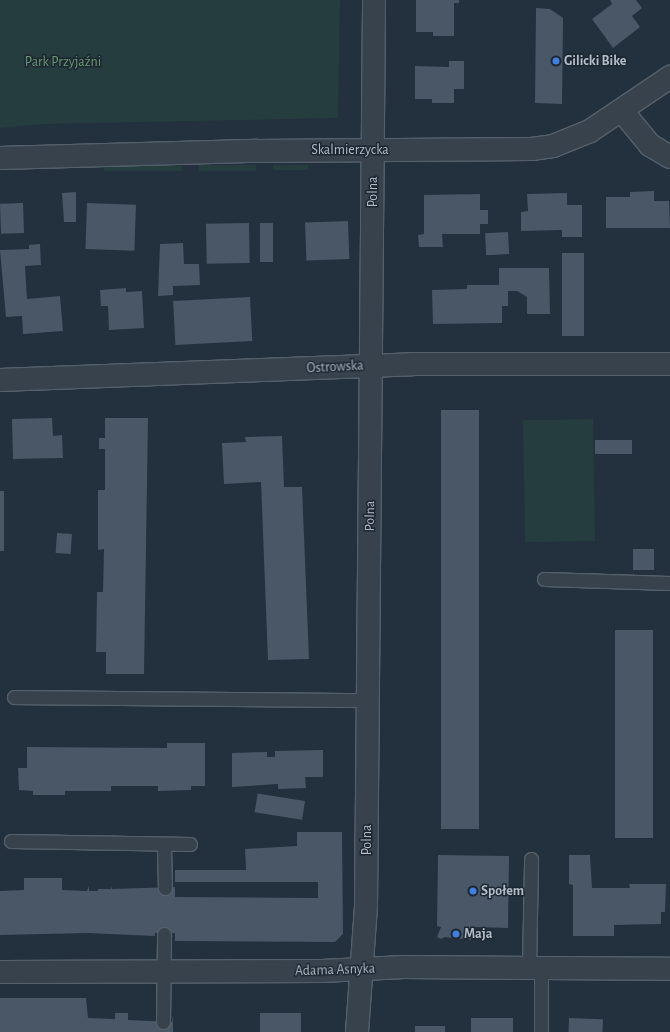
<!DOCTYPE html>
<meta charset="utf-8">
<style>
body{margin:0}
#map{position:relative;width:670px;height:1032px;overflow:hidden;background:#23303d;font-family:"Alegreya Sans",sans-serif}
div>[style]{position:absolute}
.green>*{inset:0;background:#253d3e;transform-origin:0 0}
.building>*{inset:0;background:#495766;transform-origin:0 0}
.roads{filter:drop-shadow(1px 0 #55606b) drop-shadow(-1px 0 #55606b) drop-shadow(0 1px #55606b) drop-shadow(0 -1px #55606b)}
.service>*{height:13px;margin:-6.5px;padding:0 6.5px;transform-origin:6.5px;border-radius:6.5px;background:#37424d}
.minor>*{height:22px;margin:-11px;padding:0 11px;transform-origin:11px;border-radius:11px;background:#37424d}
.tertiary>*{height:22px;margin:-11px;padding:0 11px;transform-origin:11px;border-radius:11px;background:#37424d}
.dots>*{width:11px;height:11px;translate:-50% -50%;box-sizing:border-box;border:2px solid #1c2732;border-radius:50%}
span{translate:-50% -50%;white-space:nowrap;text-align:center;line-height:1.15;-webkit-text-stroke:3px #1c2732;paint-order:stroke}
.poi-label{font-size:14px;color:#b3bdc8;font-weight:700}
.left{translate:0 -50%;text-align:left}
.park-label{font-size:14px;color:#6a9972}
.street-label{font-size:14px;color:#b3bdc8}
</style>
<div id="map">
<div class="green">
<div style="clip-path:polygon(0 0,340px 0,338px 118px,45px 124px,0 128px)"></div>
<div style="left:256px;top:165px;width:6px;height:57px;rotate:90deg"></div>
<div style="left:273px;top:165px;width:35px;height:5px"></div>
<div style="left:182px;top:166px;width:5px;height:78px;rotate:90deg"></div>
<div style="left:593px;top:419px;width:122px;height:70px;rotate:89deg"></div>
</div>
<div class="building">
<div style="clip-path:polygon(416px 0,459px 0,459px 3px,454px 3px,454px 36px,433px 36px,433px 32px,416px 32px)"></div>
<div style="clip-path:polygon(610px 0,636px 0,642px 8px,632px 16px,640px 27px,613px 48px,592px 19px,612px 4px)"></div>
<div style="clip-path:polygon(536px 8px,550px 9px,563px 18px,562px 104px,535px 103px)"></div>
<div style="clip-path:polygon(449px 61px,464px 61px,464px 89px,454px 89px,454px 103px,432px 103px,432px 99px,415px 99px,415px 66px,449px 67px)"></div>
<div style="clip-path:polygon(654px 191px,654px 201px,669px 201px,670px 228px,606px 228px,606px 197px,630px 197px,630px 192px)"></div>
<div style="clip-path:polygon(76px 192px,76px 222px,64px 222px,62px 193px)"></div>
<div style="clip-path:polygon(567px 193px,567px 205px,582px 205px,582px 237px,562px 237px,562px 230px,521px 231px,521px 212px,528px 211px,527px 194px)"></div>
<div style="clip-path:polygon(480px 194px,480px 210px,488px 210px,488px 224px,480px 224px,480px 234px,442px 234px,443px 247px,419px 247px,418px 235px,424px 234px,424px 195px)"></div>
<div style="left:23px;top:203px;width:30px;height:23px;rotate:88deg"></div>
<div style="left:87px;top:203px;width:49px;height:46px;rotate:2deg"></div>
<div style="left:348px;top:221px;width:38px;height:43px;rotate:88deg"></div>
<div style="left:249px;top:223px;width:40px;height:43px;rotate:89deg"></div>
<div style="left:260px;top:223px;width:13px;height:39px"></div>
<div style="left:508px;top:232px;width:22px;height:23px;rotate:87deg"></div>
<div style="clip-path:polygon(183px 243px,184px 264px,199px 264px,200px 285px,173px 286px,173px 295px,158px 296px,160px 244px)"></div>
<div style="clip-path:polygon(40px 244px,41px 265px,25px 266px,27px 299px,60px 296px,63px 331px,23px 334px,22px 316px,6px 317px,0 250px,29px 249px,29px 245px)"></div>
<div style="left:584px;top:253px;width:83px;height:22px;rotate:90deg"></div>
<div style="clip-path:polygon(499px 268px,549px 268px,550px 314px,527px 314px,527px 297px,517px 291px,508px 291px,508px 306px,502px 306px,502px 323px,433px 324px,432px 290px,467px 289px,467px 285px,499px 285px)"></div>
<div style="clip-path:polygon(126px 288px,126px 292px,142px 291px,144px 328px,109px 330px,108px 306px,101px 306px,100px 290px)"></div>
<div style="left:250px;top:297px;width:44px;height:77px;rotate:87deg"></div>
<div style="left:441px;top:410px;width:38px;height:419px"></div>
<div style="clip-path:polygon(52px 418px,53px 436px,62px 435px,63px 458px,13px 459px,12px 419px)"></div>
<div style="clip-path:polygon(105px 418px,148px 418px,144px 674px,106px 674px,106px 652px,96px 652px,97px 592px,103px 592px,104px 549px,98px 550px,98px 490px,105px 490px,105px 449px,99px 449px,99px 438px,105px 438px)"></div>
<div style="clip-path:polygon(282px 436px,284px 487px,302px 487px,309px 659px,268px 660px,261px 482px,224px 484px,222px 443px,246px 442px,245px 437px)"></div>
<div style="left:595px;top:440px;width:37px;height:14px"></div>
<div style="left:0;top:491px;width:4px;height:60px"></div>
<div style="left:57px;top:533px;width:15px;height:20px;rotate:4deg"></div>
<div style="left:633px;top:549px;width:21px;height:21px"></div>
<div style="left:615px;top:630px;width:38px;height:208px"></div>
<div style="clip-path:polygon(167px 743px,205px 743px,205px 786px,191px 786px,191px 790px,158px 791px,158px 786px,111px 786px,111px 791px,65px 791px,65px 795px,33px 795px,33px 791px,19px 790px,18px 768px,27px 768px,27px 747px,167px 748px)"></div>
<div style="clip-path:polygon(323px 750px,323px 777px,305px 777px,306px 788px,278px 789px,278px 784px,232px 787px,232px 753px,267px 752px,267px 757px,275px 757px,275px 751px)"></div>
<div style="left:305px;top:801px;width:19px;height:48px;rotate:99deg"></div>
<div style="clip-path:polygon(297px 832px,342px 832px,343px 934px,335px 942px,175px 941px,175px 933px,155px 933px,155px 936px,87px 933px,0 935px,0 891px,24px 890px,24px 878px,62px 878px,62px 890px,87px 891px,89px 886px,89px 891px,98px 891px,98px 889px,111px 889px,112px 886px,112px 889px,175px 887px,175px 897px,318px 898px,318px 882px,175px 882px,175px 870px,246px 870px,245px 849px,297px 846px)"></div>
<div style="clip-path:polygon(438px 855px,509px 856px,508px 928px,474px 927px,475px 937px,470px 940px,466px 937px,462px 939px,445px 937px,441px 939px,437px 937px,441px 927px,437px 926px)"></div>
<div style="clip-path:polygon(569px 855px,590px 855px,592px 888px,630px 888px,629px 884px,666px 884px,665px 912px,661px 912px,661px 924px,614px 925px,614px 936px,573px 936px,573px 885px,569px 884px)"></div>
<div style="clip-path:polygon(0 998px,86px 998px,88px 1018px,115px 1019px,115px 1013px,128px 1013px,128px 1020px,172px 1022px,173px 1015px,173px 1032px,0 1032px)"></div>
<div style="left:260px;top:1013px;width:41px;height:19px"></div>
<div style="left:471px;top:1018px;width:42px;height:14px"></div>
<div style="left:569px;top:1018px;width:34px;height:14px;rotate:2deg"></div>
<div style="left:415px;top:1026px;width:30px;height:6px"></div>
</div>
<div class="roads">
<div class="service">
<div style="left:544px;top:579px;width:126px;rotate:1.8deg"></div>
<div style="left:14px;top:697px;width:354px;rotate:0.5deg"></div>
<div style="left:11px;top:841px;width:179px;rotate:1deg"></div>
<div style="left:164px;top:845px;width:43px;rotate:88.7deg"></div>
<div style="left:529px;top:968px;width:109px;rotate:-88.9deg"></div>
<div style="left:163px;top:1022px;width:88px;rotate:-89.3deg"></div>
<div style="left:541px;top:1032px;width:64px;rotate:-90deg"></div>
</div>
<div class="minor">
<div style="left:622px;top:111px;width:44px;rotate:50.5deg"></div>
<div style="left:650px;top:145px;width:23px;rotate:31deg"></div>
<div style="left:0;top:158px;width:257px;rotate:-1.6deg"></div>
<div style="left:257px;top:151px;width:275px;rotate:-0.4deg"></div>
<div style="left:532px;top:149px;width:21px;rotate:-8deg"></div>
<div style="left:553px;top:146px;width:40px;rotate:-22deg"></div>
<div style="left:590px;top:131px;width:97px;rotate:-34deg"></div>
<div style="left:0;top:380px;width:413px;rotate:-2.2deg"></div>
<div style="left:413px;top:364px;width:257px"></div>
<div style="left:0;top:972px;width:322px;rotate:-0.2deg"></div>
<div style="left:322px;top:971px;width:82px;rotate:-2.8deg"></div>
<div style="left:404px;top:967px;width:266px;rotate:0.4deg"></div>
</div>
<div class="tertiary">
<div style="left:357px;top:1032px;width:127px;rotate:-85.9deg"></div>
<div style="left:366px;top:905px;width:905px;rotate:-89.49deg"></div>
</div>
</div>
<div class="dots">
<div style="left:556px;top:61px;background:#3f7fe0"></div>
<div style="left:473px;top:891px;background:#3f7fe0"></div>
<div style="left:456px;top:934px;background:#3f7fe0"></div>
</div>
<div class="poi-label">
<span class="left" style="left:564px;top:61px">Gilicki Bike</span>
<span class="left" style="left:481px;top:891px">Społem</span>
<span class="left" style="left:464px;top:934px">Maja</span>
</div>
<div class="park-label">
<span style="left:63px;top:62px">Park Przyjaźni</span>
</div>
<div class="street-label">
<span style="left:350px;top:150px">Skalmierzycka</span>
<span style="left:373px;top:192px;rotate:-90deg">Polna</span>
<span style="left:335px;top:367px;rotate:-3deg">Ostrowska</span>
<span style="left:370px;top:516px;rotate:-89deg">Polna</span>
<span style="left:367px;top:840px;rotate:-90deg">Polna</span>
<span style="left:335px;top:970px;rotate:-2deg">Adama Asnyka</span>
</div>
</div>
